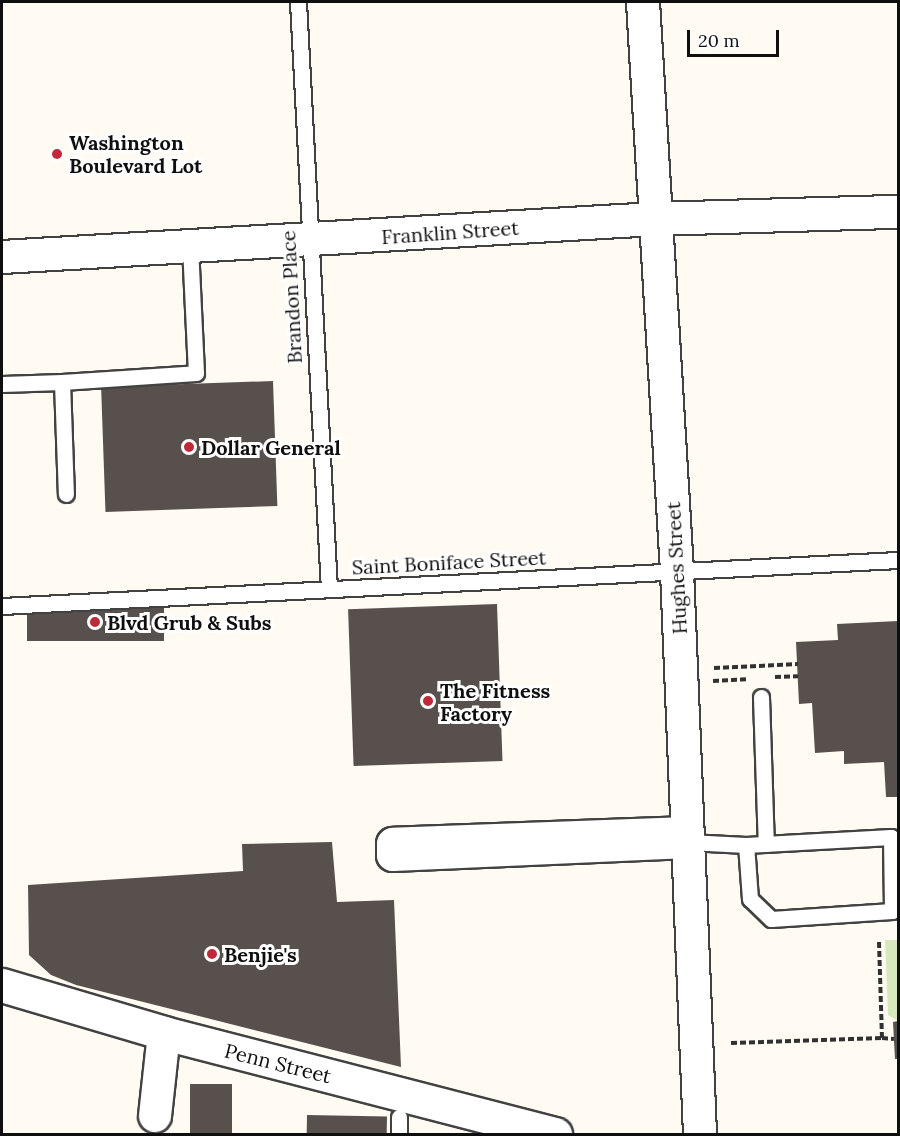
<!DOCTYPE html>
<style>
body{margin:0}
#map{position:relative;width:900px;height:1136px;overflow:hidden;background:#fffbf2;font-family:Lora,serif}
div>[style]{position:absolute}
.green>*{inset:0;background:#d6e9bc}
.building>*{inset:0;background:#58504c;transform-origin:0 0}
.path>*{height:4px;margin-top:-2px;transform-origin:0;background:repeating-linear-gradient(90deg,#313131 0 6px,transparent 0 9px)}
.roads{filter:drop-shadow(2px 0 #424242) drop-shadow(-2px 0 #424242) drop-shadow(0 2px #424242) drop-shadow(0 -2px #424242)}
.service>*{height:15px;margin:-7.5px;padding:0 7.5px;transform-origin:7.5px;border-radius:7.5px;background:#fff}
.minor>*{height:32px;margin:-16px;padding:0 16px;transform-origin:16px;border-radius:16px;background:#fff}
.tertiary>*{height:33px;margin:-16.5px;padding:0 16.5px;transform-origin:16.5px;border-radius:16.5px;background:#fff}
.dots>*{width:16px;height:16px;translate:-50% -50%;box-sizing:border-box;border:3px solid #fff;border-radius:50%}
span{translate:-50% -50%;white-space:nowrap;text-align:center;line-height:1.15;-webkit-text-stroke:6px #fff;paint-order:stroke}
.poi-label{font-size:20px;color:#0f0f0f;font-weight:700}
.left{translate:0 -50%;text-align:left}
.street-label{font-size:20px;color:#0f0f0f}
.frame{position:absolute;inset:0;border:3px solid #0f0f0f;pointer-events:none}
.scale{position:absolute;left:687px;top:30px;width:92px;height:27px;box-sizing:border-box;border:3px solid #0f0f0f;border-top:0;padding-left:8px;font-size:18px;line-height:21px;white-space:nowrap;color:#0f0f0f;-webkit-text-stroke:4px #fff;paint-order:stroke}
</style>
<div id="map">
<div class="green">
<div style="clip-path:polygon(885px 940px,898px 940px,898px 1021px,888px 1015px)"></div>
</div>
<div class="building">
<div style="left:273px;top:381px;width:125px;height:172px;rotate:88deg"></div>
<div style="left:497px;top:604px;width:157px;height:149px;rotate:88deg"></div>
<div style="left:27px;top:605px;width:137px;height:36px"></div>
<div style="clip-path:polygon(898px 621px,898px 797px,886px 797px,884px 762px,844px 764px,844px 751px,815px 753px,812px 703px,799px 704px,796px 642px,838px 640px,837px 624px)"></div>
<div style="clip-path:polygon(332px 842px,337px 902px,394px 900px,401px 1067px,76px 985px,51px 975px,29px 955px,28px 885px,243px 871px,242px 844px)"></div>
<div style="clip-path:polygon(898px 1021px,898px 1059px,895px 1059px,893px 1022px)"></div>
<div style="left:190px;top:1084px;width:42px;height:50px"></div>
<div style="left:307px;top:1115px;width:80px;height:19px;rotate:1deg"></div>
</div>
<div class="path">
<div style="left:714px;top:668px;width:84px;rotate:-2.7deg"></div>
<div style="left:775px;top:677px;width:23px;rotate:-2deg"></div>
<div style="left:713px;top:681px;width:33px;rotate:-3deg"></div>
<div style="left:882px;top:1038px;width:12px;rotate:5deg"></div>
<div style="left:731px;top:1043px;width:151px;rotate:-1.9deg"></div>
<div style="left:882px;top:1038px;width:98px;rotate:-91.8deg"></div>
</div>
<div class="roads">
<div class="service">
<div style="left:298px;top:2px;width:588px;rotate:86.98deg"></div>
<div style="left:62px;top:382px;width:134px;rotate:-3.8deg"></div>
<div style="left:196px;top:373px;width:125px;rotate:-92.7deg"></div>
<div style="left:2px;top:384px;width:60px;rotate:-1.9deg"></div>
<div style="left:62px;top:382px;width:112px;rotate:88deg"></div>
<div style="left:2px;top:606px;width:897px;rotate:-2.94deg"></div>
<div style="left:761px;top:697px;width:147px;rotate:88.1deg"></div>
<div style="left:688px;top:842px;width:58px;rotate:3deg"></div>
<div style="left:746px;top:845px;width:145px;rotate:-3.2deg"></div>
<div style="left:891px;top:837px;width:74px;rotate:89.2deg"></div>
<div style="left:892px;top:911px;width:121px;rotate:176.2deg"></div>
<div style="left:771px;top:919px;width:29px;rotate:-136deg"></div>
<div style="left:750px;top:899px;width:54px;rotate:-94.2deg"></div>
<div style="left:399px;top:1134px;width:17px;rotate:-90deg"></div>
</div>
<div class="minor">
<div style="left:643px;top:2px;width:570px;rotate:86.58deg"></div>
<div style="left:677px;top:571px;width:563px;rotate:87.66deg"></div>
<div style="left:2px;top:257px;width:654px;rotate:-3.33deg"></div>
<div style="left:655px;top:219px;width:243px;rotate:-1.7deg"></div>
<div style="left:688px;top:833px;width:295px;rotate:177.9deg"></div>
<div style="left:393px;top:844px;width:11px;rotate:90deg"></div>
<div style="left:393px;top:855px;width:295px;rotate:-2.5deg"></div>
<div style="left:155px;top:1116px;width:83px;rotate:-83.8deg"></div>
</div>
<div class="tertiary">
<div style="left:2px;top:985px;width:169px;rotate:16.5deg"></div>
<div style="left:164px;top:1033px;width:404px;rotate:14.5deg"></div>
</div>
</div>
<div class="dots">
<div style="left:57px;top:154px;background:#bd2a3a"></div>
<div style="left:189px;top:447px;background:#bd2a3a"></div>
<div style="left:95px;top:622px;background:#bd2a3a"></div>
<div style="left:428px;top:701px;background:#bd2a3a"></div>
<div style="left:212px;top:954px;background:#bd2a3a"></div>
</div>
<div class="poi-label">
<span class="left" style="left:69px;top:154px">Washington<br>Boulevard Lot</span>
<span class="left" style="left:201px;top:447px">Dollar General</span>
<span class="left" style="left:107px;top:622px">Blvd Grub &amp; Subs</span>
<span class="left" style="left:440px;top:702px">The Fitness<br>Factory</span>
<span class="left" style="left:224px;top:954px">Benjie's</span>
</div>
<div class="street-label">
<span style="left:450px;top:232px;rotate:-4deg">Franklin Street</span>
<span style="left:291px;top:297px;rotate:-93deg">Brandon Place</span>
<span style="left:449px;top:562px;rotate:-3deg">Saint Boniface Street</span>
<span style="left:676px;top:568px;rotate:-93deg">Hughes Street</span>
<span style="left:278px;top:1063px;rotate:14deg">Penn Street</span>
</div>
<div class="frame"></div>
<div class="scale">20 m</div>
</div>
